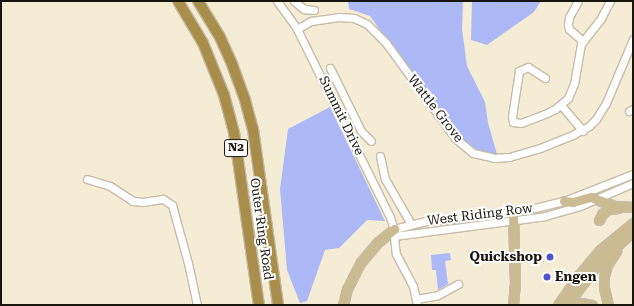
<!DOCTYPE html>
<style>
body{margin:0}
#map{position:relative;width:634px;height:306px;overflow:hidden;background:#f5ecd5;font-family:"Roboto Serif",serif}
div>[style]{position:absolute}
.green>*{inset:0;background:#adb8f7}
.roads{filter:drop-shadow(1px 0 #c6bca7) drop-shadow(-1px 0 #c6bca7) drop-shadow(0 1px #c6bca7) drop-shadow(0 -1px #c6bca7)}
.minor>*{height:7px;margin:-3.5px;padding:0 3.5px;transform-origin:3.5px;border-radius:3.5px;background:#fff}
.major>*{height:9px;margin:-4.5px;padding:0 4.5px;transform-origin:4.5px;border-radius:4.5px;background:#cbbb93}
.highway>*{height:10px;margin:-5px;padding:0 5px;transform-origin:5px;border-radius:5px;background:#a88d4b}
.dots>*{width:11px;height:11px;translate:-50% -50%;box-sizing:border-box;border:2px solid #fff;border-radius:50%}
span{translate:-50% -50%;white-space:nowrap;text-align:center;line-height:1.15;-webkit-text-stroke:4px #fff;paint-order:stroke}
.shield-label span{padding:1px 3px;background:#fff;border:1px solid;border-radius:3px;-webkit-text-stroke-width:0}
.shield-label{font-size:12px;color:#18150d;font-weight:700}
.street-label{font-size:13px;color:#18150d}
.poi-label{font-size:13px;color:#18150d;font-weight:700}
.right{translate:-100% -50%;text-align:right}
.left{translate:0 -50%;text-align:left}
.frame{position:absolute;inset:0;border:2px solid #18150d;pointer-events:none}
</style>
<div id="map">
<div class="green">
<div style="clip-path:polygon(348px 1px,463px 1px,462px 29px,467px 66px,485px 102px,488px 123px,497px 154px,484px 154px,464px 141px,447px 123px,370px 16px,349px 9px)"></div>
<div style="clip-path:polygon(472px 1px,541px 1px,534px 12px,487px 45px,471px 40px)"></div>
<div style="clip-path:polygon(330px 107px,385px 221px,367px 220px,339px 248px,325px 250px,307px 301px,300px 303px,287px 270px,280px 189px,288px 129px)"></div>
<div style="clip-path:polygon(450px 253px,451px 260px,445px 261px,448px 284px,438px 290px,436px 270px,432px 270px,431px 255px)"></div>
</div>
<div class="roads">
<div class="minor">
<div style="left:277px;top:1px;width:34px;rotate:54deg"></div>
<div style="left:297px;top:29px;width:210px;rotate:63.7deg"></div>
<div style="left:390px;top:217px;width:10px;rotate:73deg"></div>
<div style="left:393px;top:227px;width:27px;rotate:84deg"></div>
<div style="left:396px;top:254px;width:36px;rotate:62deg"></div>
<div style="left:413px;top:286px;width:19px;rotate:78deg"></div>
<div style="left:294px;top:1px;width:13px;rotate:39deg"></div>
<div style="left:304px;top:9px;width:10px;rotate:6deg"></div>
<div style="left:578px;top:1px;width:18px;rotate:119deg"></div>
<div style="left:569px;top:17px;width:8px;rotate:97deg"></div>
<div style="left:568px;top:25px;width:4px;rotate:76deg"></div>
<div style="left:569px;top:29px;width:18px;rotate:41deg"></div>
<div style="left:297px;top:29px;width:16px;rotate:-30deg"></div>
<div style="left:311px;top:21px;width:28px;rotate:-8deg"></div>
<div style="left:339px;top:17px;width:15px;rotate:4deg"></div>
<div style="left:354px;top:18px;width:14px;rotate:25deg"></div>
<div style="left:367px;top:24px;width:27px;rotate:45deg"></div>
<div style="left:386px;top:43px;width:117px;rotate:54deg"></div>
<div style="left:455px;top:138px;width:23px;rotate:40deg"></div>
<div style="left:473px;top:153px;width:22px;rotate:13deg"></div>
<div style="left:494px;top:158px;width:15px;rotate:-4deg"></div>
<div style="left:509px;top:157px;width:32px;rotate:-16deg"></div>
<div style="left:540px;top:148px;width:37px;rotate:-22deg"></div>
<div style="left:574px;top:134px;width:17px;rotate:-28deg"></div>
<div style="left:589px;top:126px;width:10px;rotate:-45deg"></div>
<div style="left:596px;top:119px;width:19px;rotate:-58deg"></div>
<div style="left:606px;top:103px;width:69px;rotate:-67.1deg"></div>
<div style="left:330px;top:68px;width:70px;rotate:63.8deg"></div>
<div style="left:361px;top:131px;width:14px;rotate:45deg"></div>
<div style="left:545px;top:78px;width:20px;rotate:-147deg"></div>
<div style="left:528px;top:67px;width:10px;rotate:156deg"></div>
<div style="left:519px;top:71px;width:46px;rotate:98.8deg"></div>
<div style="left:512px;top:116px;width:6px;rotate:81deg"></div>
<div style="left:513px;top:122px;width:8px;rotate:7deg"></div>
<div style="left:521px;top:123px;width:28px;rotate:-21deg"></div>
<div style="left:547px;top:113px;width:9px;rotate:-27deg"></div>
<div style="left:555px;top:109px;width:17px;rotate:-40deg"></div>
<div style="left:568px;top:98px;width:15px;rotate:-67deg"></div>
<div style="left:574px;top:84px;width:41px;rotate:-80.1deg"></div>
<div style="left:581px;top:44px;width:33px;rotate:-52deg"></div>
<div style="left:601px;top:18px;width:19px;rotate:-62deg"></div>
<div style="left:561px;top:105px;width:34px;rotate:50deg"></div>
<div style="left:629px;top:111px;width:4px;rotate:-27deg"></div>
<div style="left:380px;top:156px;width:24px;rotate:78deg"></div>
<div style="left:385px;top:179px;width:52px;rotate:60deg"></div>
<div style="left:87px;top:179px;width:24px;rotate:17deg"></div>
<div style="left:110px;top:186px;width:27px;rotate:33deg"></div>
<div style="left:133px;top:201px;width:10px;rotate:6deg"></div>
<div style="left:143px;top:202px;width:20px;rotate:-9deg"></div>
<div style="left:163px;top:199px;width:11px;rotate:34deg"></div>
<div style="left:172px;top:205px;width:60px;rotate:74.6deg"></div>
<div style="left:188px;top:263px;width:43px;rotate:77.9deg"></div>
<div style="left:394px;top:229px;width:33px;rotate:-14deg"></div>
<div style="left:426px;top:221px;width:63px;rotate:-4.5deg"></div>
<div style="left:489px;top:216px;width:47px;rotate:-9.9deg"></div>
<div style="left:535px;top:208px;width:30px;rotate:-14deg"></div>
<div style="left:564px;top:201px;width:74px;rotate:-21.4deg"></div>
<div style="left:394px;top:236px;width:152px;rotate:-7.5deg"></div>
<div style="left:545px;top:216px;width:36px;rotate:-16deg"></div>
<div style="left:580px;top:206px;width:58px;rotate:-23.5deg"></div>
<div style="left:416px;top:299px;width:22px;rotate:-10deg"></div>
<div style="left:438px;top:295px;width:23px;rotate:-29deg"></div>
</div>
<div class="major">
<div style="left:564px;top:201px;width:9px;rotate:6deg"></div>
<div style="left:573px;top:202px;width:19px;rotate:-16deg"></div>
<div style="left:591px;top:197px;width:25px;rotate:21deg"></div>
<div style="left:614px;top:206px;width:19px;rotate:3deg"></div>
<div style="left:599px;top:220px;width:7px;rotate:-63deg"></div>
<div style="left:602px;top:214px;width:8px;rotate:-40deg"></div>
<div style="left:608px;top:209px;width:10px;rotate:-6deg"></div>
<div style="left:343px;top:305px;width:16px;rotate:-76deg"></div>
<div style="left:347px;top:289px;width:30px;rotate:-63deg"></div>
<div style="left:361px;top:262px;width:26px;rotate:-50deg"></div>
<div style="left:378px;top:242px;width:21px;rotate:-39deg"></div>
<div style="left:513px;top:305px;width:21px;rotate:-85deg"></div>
<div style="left:515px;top:284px;width:72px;rotate:-91.6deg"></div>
<div style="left:558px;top:305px;width:37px;rotate:-55deg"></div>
<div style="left:579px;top:275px;width:33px;rotate:-50deg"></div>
<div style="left:600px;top:250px;width:43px;rotate:-39.3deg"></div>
<div style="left:567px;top:305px;width:52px;rotate:-53.6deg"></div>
<div style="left:598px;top:263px;width:47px;rotate:-42.4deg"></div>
<div style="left:574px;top:305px;width:7px;rotate:-16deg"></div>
<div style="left:581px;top:303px;width:11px;rotate:10deg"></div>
<div style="left:608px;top:305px;width:17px;rotate:-103deg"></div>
<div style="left:604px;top:288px;width:12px;rotate:-90deg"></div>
<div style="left:604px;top:276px;width:11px;rotate:-75deg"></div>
<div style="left:607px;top:265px;width:17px;rotate:-57deg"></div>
</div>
<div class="highway">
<div style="left:178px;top:1px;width:49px;rotate:59.2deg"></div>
<div style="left:203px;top:43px;width:56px;rotate:68deg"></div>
<div style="left:224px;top:95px;width:38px;rotate:75deg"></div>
<div style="left:234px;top:132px;width:175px;rotate:81.8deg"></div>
<div style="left:198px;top:1px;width:42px;rotate:58.6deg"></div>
<div style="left:220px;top:37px;width:30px;rotate:66deg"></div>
<div style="left:232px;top:64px;width:38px;rotate:70deg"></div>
<div style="left:245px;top:100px;width:30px;rotate:75deg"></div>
<div style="left:253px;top:129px;width:178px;rotate:81.9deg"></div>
</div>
</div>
<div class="dots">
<div style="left:550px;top:257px;background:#5054cb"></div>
<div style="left:547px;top:277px;background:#5054cb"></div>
</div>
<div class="shield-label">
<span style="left:236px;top:148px">N2</span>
</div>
<div class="street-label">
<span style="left:435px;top:109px;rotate:52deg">Wattle Grove</span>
<span style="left:341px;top:116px;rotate:64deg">Summit Drive</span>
<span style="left:480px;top:215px;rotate:-7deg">West Riding Row</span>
<span style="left:261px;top:229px;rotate:82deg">Outer Ring Road</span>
</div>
<div class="poi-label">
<span class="right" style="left:542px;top:257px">Quickshop</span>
<span class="left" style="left:555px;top:277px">Engen</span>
</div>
<div class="frame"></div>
</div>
